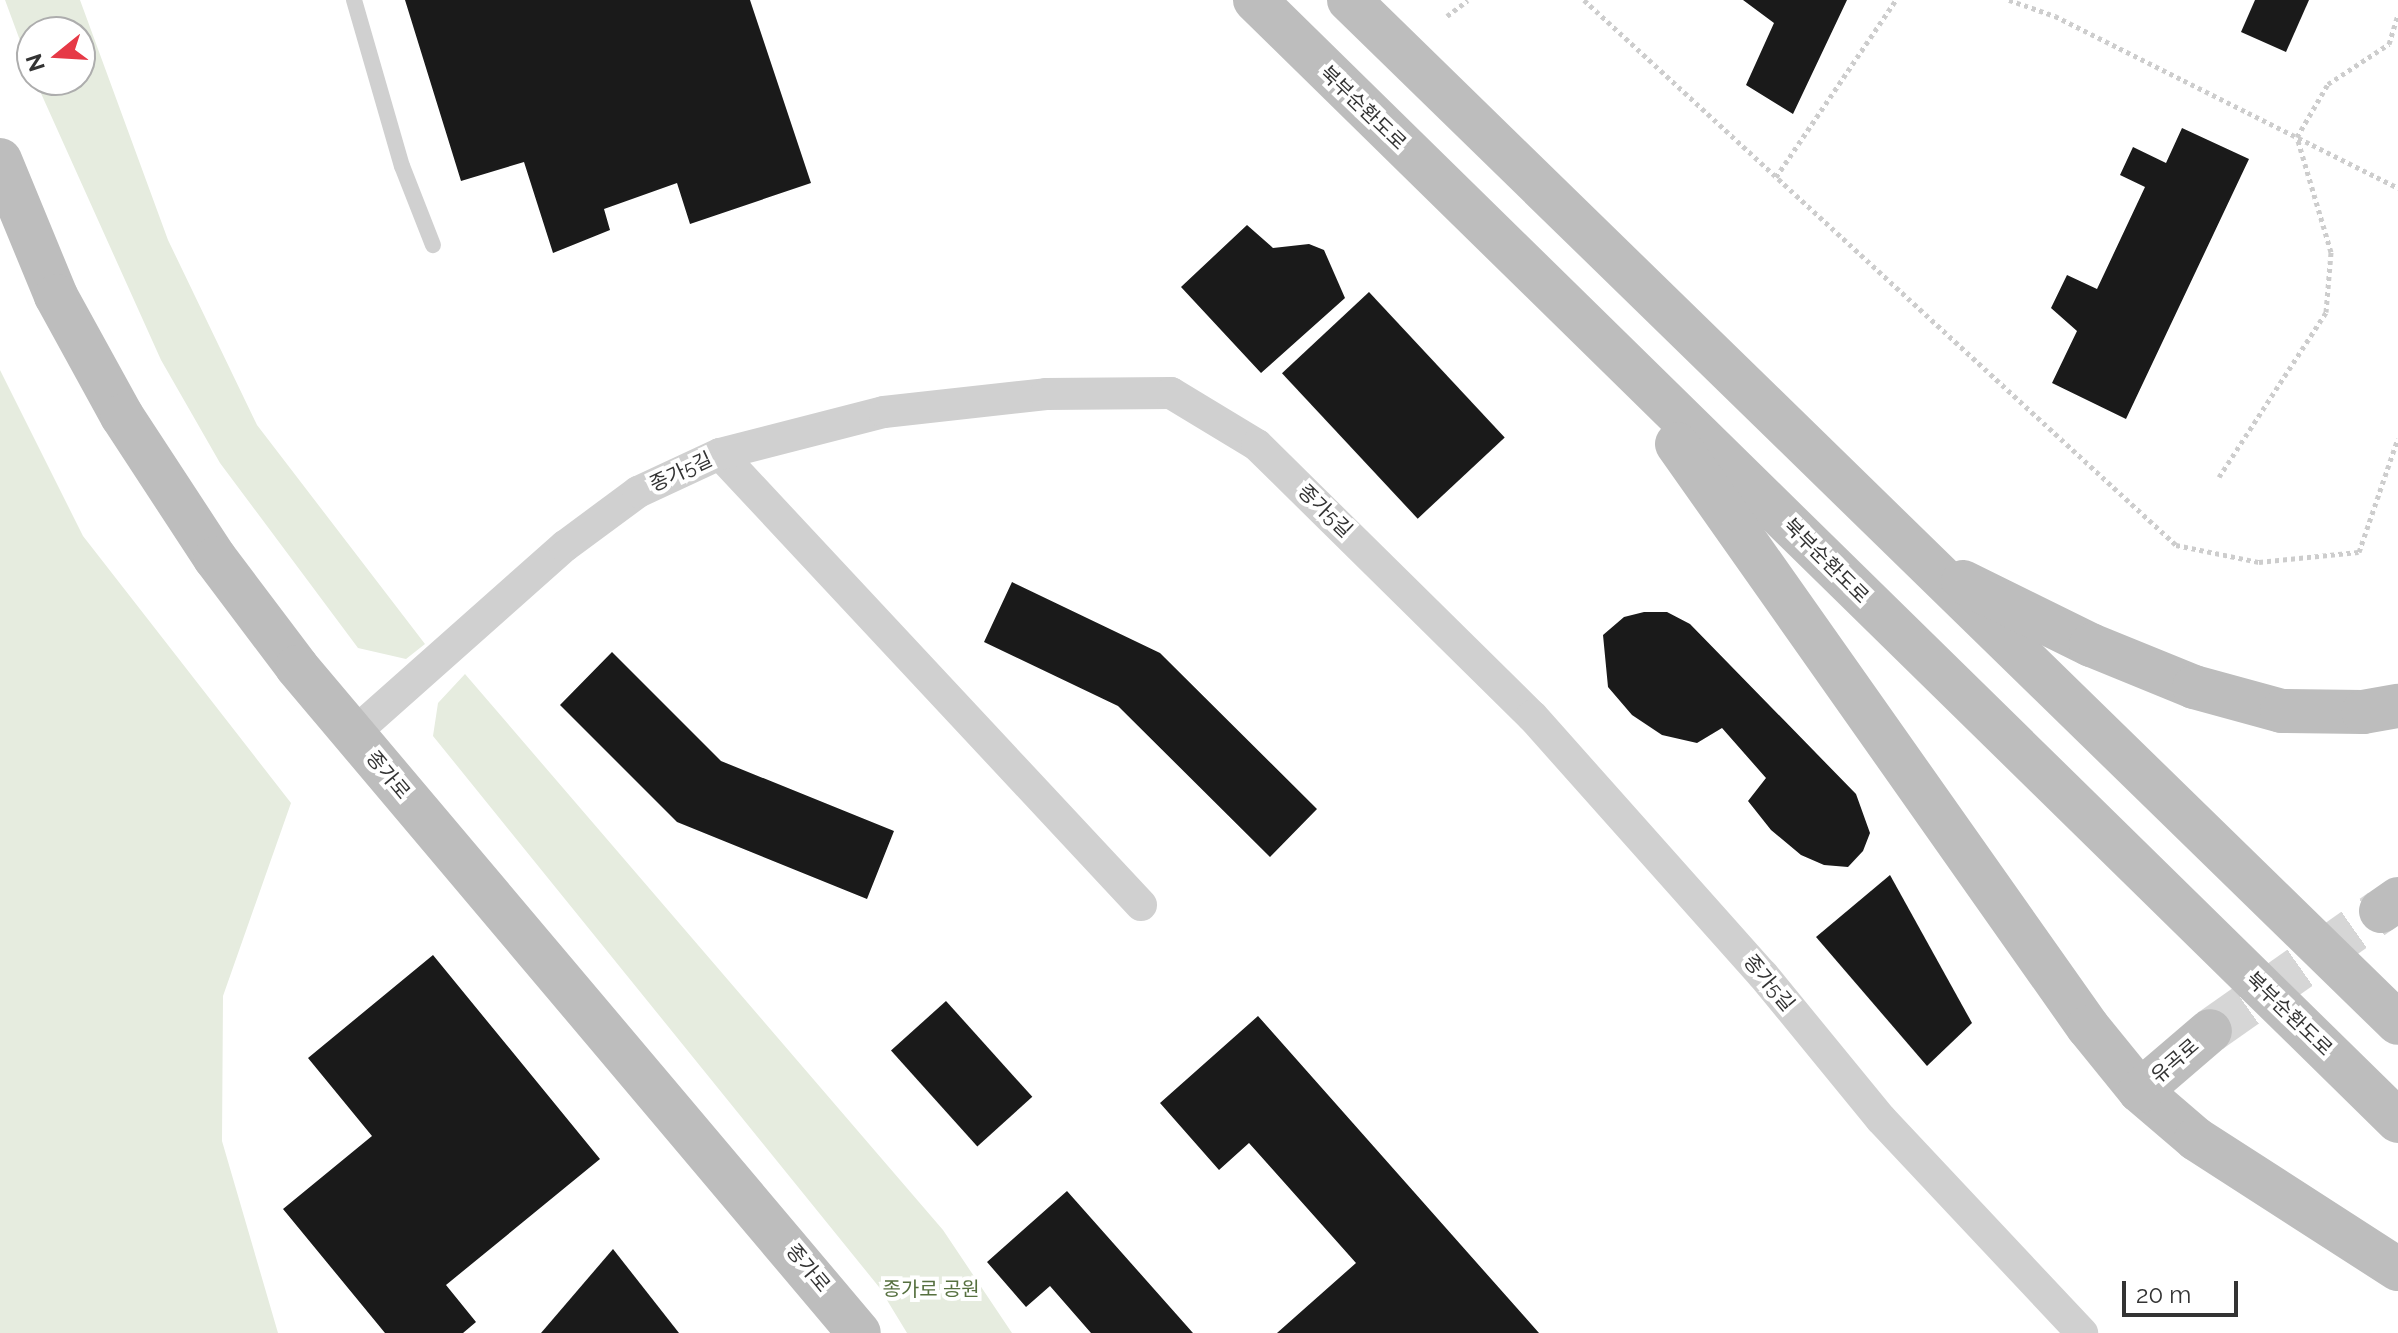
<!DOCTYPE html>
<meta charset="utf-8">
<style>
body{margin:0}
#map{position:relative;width:2398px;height:1333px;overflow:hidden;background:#fff;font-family:Raleway,"Noto Sans KR",sans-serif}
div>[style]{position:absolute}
.green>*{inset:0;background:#e6ecdf}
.building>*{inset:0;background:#1a1a1a;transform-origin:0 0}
.secondary-tunnel>*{height:44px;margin-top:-22px;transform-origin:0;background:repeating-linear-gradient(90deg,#d6d6d6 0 44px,transparent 0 66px)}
.path>*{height:5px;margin-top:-2.5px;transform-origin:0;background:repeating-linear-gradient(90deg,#cdcdcd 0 4px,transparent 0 8px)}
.service>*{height:16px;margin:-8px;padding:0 8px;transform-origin:8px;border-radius:8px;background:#d0d0d0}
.minor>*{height:32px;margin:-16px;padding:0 16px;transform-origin:16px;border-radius:16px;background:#d0d0d0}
.secondary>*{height:44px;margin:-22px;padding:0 22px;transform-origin:22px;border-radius:22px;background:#bdbdbd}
span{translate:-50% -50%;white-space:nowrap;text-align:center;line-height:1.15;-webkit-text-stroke:8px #fff;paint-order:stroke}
.street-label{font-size:20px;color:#333}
.park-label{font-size:20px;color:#56703f}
.north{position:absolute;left:16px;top:16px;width:80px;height:80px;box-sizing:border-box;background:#fff;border:2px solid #adadad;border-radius:50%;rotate:252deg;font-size:22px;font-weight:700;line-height:32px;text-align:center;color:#333}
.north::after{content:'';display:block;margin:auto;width:28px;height:36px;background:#e63946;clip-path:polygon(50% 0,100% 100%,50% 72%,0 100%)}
.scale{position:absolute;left:2122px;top:1281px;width:116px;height:36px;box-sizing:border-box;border:4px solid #333;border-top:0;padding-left:10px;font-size:24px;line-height:28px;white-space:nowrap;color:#333;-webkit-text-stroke:6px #fff;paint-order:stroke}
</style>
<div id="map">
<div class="green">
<div style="clip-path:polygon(5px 0,80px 0,168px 240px,257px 425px,425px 644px,406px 659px,358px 648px,220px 463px,161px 360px,35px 80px,80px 80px,80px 32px,32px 32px,32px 73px)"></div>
<div style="clip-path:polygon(0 370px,83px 536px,291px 803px,223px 996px,222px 1141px,278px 1333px,0 1333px)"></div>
<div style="clip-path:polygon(465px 674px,943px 1230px,1012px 1333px,907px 1333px,879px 1287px,433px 736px,438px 703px)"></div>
</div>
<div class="building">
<div style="clip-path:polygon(405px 0,750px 0,811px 183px,690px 224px,677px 183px,604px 209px,610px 230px,553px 253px,524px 162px,461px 181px)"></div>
<div style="clip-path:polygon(1743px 0,1847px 0,1793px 114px,1746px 85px,1774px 23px)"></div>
<div style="clip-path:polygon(2255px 0,2309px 0,2286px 52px,2241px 32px)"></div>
<div style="clip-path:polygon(2182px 128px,2249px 159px,2126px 419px,2052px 383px,2077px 331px,2051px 308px,2067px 275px,2097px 289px,2145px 187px,2120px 175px,2133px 147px,2166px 163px)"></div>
<div style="clip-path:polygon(1247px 225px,1273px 248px,1309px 244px,1324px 250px,1345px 298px,1261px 373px,1181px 287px)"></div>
<div style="left:1369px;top:292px;width:199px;height:119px;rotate:47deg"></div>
<div style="clip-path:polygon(1012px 582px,1160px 653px,1317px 809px,1270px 857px,1118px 706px,984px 642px)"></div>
<div style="clip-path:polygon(1644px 612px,1667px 612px,1690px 624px,1856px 794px,1870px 833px,1863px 851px,1848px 867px,1824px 865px,1801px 855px,1771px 830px,1748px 801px,1766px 778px,1722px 728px,1697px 743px,1662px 735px,1632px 715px,1608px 687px,1603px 635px,1624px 617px)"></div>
<div style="clip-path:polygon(612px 652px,721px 761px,894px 831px,867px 899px,677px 822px,560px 705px)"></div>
<div style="clip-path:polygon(1890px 875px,1972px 1023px,1927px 1066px,1816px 937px)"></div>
<div style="clip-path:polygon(433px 955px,600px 1159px,446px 1285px,476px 1322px,463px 1333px,385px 1333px,283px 1209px,372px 1136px,308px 1058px)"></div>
<div style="left:946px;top:1001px;width:129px;height:74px;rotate:48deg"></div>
<div style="clip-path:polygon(1258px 1016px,1539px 1333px,1277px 1333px,1356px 1263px,1249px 1143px,1219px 1170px,1160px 1103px)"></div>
<div style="clip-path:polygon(1067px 1191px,1193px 1333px,1091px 1333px,1050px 1286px,1026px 1307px,987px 1262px)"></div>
<div style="clip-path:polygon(613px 1249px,679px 1333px,541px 1333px)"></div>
</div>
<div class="secondary-tunnel">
<div style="left:2210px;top:1031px;width:209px;rotate:-35.1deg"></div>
</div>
<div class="path">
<div style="left:1584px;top:0;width:805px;rotate:42.63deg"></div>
<div style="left:2176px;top:545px;width:85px;rotate:11.6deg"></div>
<div style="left:2259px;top:562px;width:100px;rotate:-5.7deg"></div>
<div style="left:2359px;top:552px;width:120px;rotate:-71.1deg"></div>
<div style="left:2009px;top:0;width:49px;rotate:19.2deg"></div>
<div style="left:2055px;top:16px;width:384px;rotate:26.6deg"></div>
<div style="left:1447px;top:16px;width:26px;rotate:-37deg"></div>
<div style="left:1776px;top:177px;width:214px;rotate:-55.9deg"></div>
<div style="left:2219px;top:477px;width:197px;rotate:-57deg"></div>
<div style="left:2326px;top:312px;width:60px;rotate:-85.2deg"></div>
<div style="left:2331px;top:252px;width:120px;rotate:-106.5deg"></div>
<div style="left:2297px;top:137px;width:61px;rotate:-59.7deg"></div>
<div style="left:2328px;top:84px;width:73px;rotate:-33.3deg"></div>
<div style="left:2389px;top:44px;width:30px;rotate:-73deg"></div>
</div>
<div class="service">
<div style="left:354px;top:0;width:173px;rotate:73.9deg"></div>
<div style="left:402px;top:166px;width:85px;rotate:68.6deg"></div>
</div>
<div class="minor">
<div style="left:720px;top:454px;width:617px;rotate:46.97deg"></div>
<div style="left:353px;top:734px;width:283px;rotate:-41.6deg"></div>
<div style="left:565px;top:546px;width:91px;rotate:-36.5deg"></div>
<div style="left:638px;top:492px;width:90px;rotate:-24.9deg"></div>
<div style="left:720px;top:454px;width:169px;rotate:-14.4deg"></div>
<div style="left:884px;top:412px;width:163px;rotate:-6.3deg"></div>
<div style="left:1046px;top:394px;width:125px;rotate:-0.5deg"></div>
<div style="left:1171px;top:393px;width:100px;rotate:31.2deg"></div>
<div style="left:1257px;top:445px;width:386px;rotate:44.6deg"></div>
<div style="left:1532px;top:716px;width:347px;rotate:48.3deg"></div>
<div style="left:1763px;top:975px;width:186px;rotate:50.7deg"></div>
<div style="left:1881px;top:1119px;width:294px;rotate:46.8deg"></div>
</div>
<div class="secondary">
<div style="left:1255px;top:0;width:1601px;rotate:44.44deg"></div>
<div style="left:1349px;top:0;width:1465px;rotate:44.28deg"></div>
<div style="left:0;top:160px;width:147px;rotate:67.6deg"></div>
<div style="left:56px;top:296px;width:137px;rotate:61.2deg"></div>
<div style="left:122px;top:416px;width:170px;rotate:56.8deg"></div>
<div style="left:215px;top:558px;width:136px;rotate:53deg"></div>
<div style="left:297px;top:667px;width:871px;rotate:49.84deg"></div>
<div style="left:1677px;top:444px;width:713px;rotate:54.82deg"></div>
<div style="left:2088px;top:1027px;width:82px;rotate:50.9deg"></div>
<div style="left:2140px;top:1091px;width:74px;rotate:40.6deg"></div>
<div style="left:2196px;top:1139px;width:240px;rotate:32.8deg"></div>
<div style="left:1963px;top:582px;width:143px;rotate:26.2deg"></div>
<div style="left:2091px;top:645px;width:111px;rotate:22.2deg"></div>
<div style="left:2194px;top:687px;width:91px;rotate:15.3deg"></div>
<div style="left:2282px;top:711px;width:81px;rotate:0.7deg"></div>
<div style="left:2363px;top:712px;width:36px;rotate:-10deg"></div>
<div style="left:2381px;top:911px;width:21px;rotate:-35deg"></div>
<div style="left:2140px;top:1091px;width:92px;rotate:-40.6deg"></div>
</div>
<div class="street-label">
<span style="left:1363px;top:108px;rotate:44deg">북부순환도로</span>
<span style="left:681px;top:472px;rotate:-25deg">종가5길</span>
<span style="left:1325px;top:511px;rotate:44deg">종가5길</span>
<span style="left:1826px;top:561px;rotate:45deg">북부순환도로</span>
<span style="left:388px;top:775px;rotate:50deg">종가로</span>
<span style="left:1769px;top:983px;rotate:50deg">종가5길</span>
<span style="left:2289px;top:1014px;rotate:44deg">북부순환도로</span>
<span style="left:2175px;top:1061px;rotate:-41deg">유곡로</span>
<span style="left:808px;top:1268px;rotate:50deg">종가로</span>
</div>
<div class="park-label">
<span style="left:931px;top:1289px">종가로 공원</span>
</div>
<div class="north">N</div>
<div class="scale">20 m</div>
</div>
